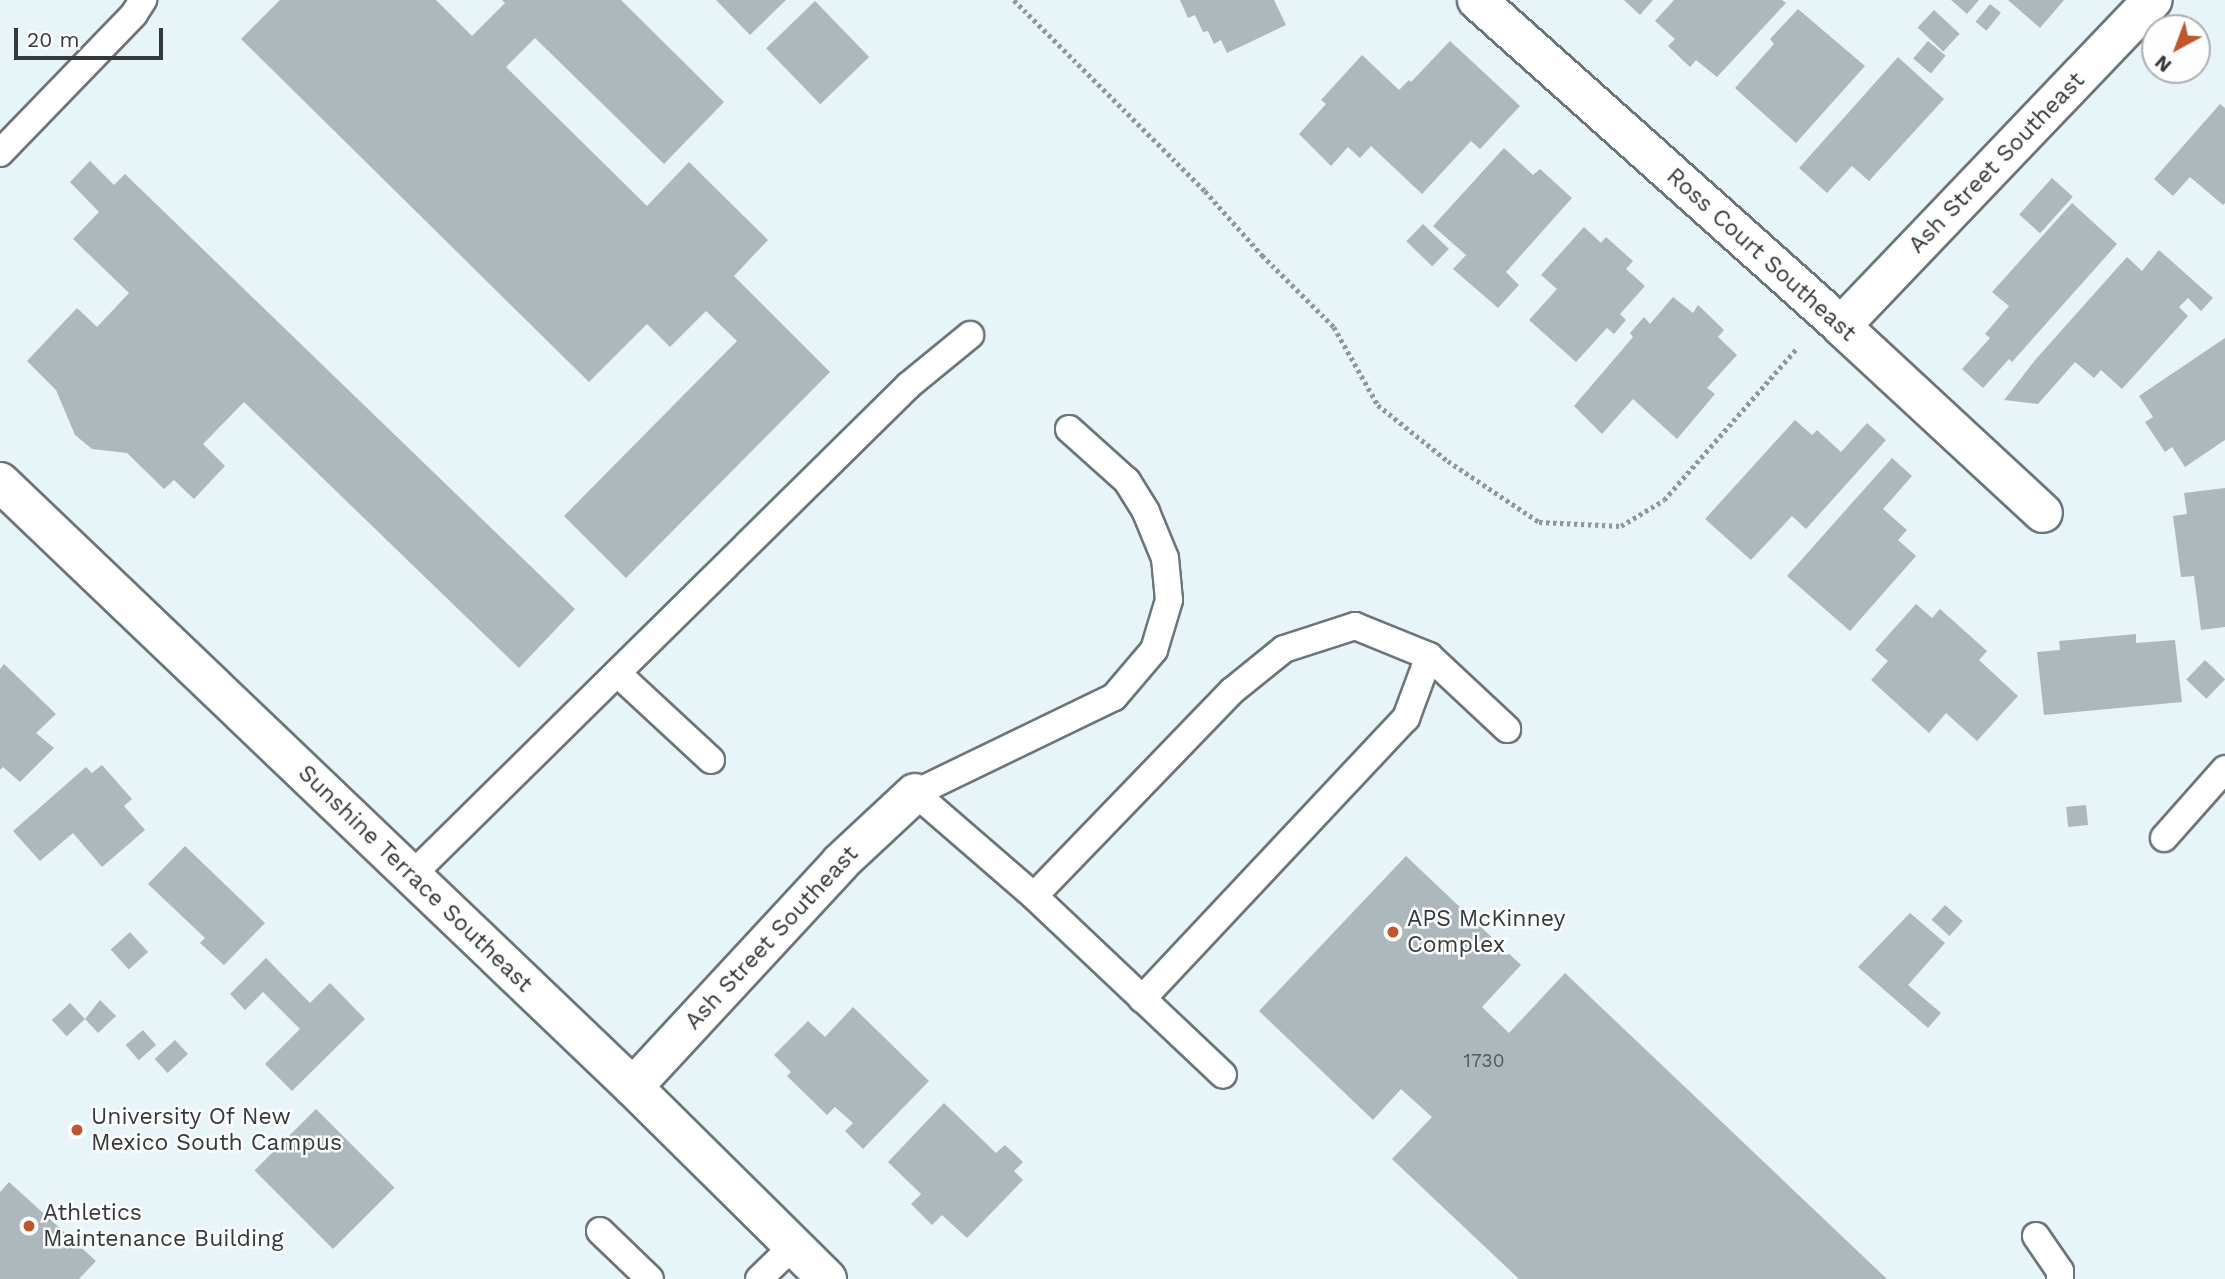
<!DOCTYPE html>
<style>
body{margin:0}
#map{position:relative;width:2225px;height:1279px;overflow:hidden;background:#e7f4f8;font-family:"Work Sans",sans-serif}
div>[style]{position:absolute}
.building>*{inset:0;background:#acb8bc;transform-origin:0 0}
.path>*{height:4.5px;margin-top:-2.25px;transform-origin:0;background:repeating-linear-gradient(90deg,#8e979a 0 3.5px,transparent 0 7px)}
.roads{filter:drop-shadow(2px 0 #6b767a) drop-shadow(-2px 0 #6b767a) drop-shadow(0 2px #6b767a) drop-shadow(0 -2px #6b767a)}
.service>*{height:26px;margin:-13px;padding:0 13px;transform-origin:13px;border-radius:13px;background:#fff}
.minor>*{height:38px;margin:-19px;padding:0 19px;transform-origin:19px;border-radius:19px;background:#fff}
.dots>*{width:19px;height:19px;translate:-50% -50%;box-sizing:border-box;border:4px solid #fefefe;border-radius:50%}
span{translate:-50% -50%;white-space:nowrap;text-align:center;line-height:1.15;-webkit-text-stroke:5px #fefefe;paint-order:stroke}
.number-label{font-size:19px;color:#52595b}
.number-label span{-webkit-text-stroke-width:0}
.street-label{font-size:23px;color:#34393b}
.poi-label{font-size:23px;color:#34393b}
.left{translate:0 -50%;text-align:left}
.north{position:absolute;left:2141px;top:14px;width:70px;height:70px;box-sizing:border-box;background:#fefefe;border:2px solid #adafb0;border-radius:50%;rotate:221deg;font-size:19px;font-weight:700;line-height:28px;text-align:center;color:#34393b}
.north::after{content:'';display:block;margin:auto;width:24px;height:32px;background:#be572e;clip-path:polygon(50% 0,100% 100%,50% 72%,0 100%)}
.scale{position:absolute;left:14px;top:28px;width:149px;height:32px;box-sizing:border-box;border:4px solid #34393b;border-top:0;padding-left:9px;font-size:21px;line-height:24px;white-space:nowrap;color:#34393b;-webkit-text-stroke:5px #fefefe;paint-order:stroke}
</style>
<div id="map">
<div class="building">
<div style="clip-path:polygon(280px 0,436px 0,472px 36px,505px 3px,502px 0,621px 0,724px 102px,664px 164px,535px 38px,506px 67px,647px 206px,689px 162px,768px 240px,734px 276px,830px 372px,626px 578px,564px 516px,737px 341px,706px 311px,670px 347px,647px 324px,589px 382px,241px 39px)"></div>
<div style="clip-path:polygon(716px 0,786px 0,750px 35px)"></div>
<div style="clip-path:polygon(1180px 0,1274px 0,1286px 25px,1227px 53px,1221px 40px,1214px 44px,1208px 31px,1203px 32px,1195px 15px,1188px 18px)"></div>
<div style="clip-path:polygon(1624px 0,1653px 0,1640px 15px)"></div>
<div style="clip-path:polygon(1674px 0,1782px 0,1786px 3px,1717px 77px,1696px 60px,1690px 67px,1668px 46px,1675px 39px,1655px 21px)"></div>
<div style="clip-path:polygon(1951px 0,1979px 0,1967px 14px)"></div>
<div style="clip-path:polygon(2008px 0,2064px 0,2040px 28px)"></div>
<div style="left:815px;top:1px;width:78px;height:68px;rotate:46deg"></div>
<div style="left:1990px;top:4px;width:14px;height:23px;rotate:39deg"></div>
<div style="clip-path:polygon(1798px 9px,1865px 66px,1796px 143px,1735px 88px,1774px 44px,1770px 39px)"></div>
<div style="left:1934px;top:10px;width:35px;height:24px;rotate:43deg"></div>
<div style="clip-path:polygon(1450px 41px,1520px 106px,1480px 149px,1471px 141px,1422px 194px,1371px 146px,1360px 158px,1348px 147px,1331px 166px,1299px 134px,1326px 104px,1321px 100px,1362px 55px,1399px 90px,1409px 80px,1411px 82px)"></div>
<div style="left:1928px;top:41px;width:23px;height:23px;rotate:40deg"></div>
<div style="clip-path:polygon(1898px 57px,1944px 99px,1869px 181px,1852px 166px,1827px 193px,1799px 168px)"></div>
<div style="clip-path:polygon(2220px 104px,2225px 108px,2225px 203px,2223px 205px,2190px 177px,2173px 196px,2154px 179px)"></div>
<div style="clip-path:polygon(1504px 148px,1533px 175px,1540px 169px,1572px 198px,1506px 272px,1519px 285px,1498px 308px,1453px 269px,1466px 255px,1433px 226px)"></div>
<div style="clip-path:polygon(90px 161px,114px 185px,125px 174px,575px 609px,519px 668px,244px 402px,203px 444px,225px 466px,194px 499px,174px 480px,164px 489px,127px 453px,92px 449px,75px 435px,56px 390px,27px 361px,77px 308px,97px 327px,129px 293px,73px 239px,99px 212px,70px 182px)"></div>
<div style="left:2052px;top:178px;width:28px;height:49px;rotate:42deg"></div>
<div style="clip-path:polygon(2072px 203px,2117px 244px,2012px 362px,2009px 359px,1983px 388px,1962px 369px,1990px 338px,1985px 334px,2009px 306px,1992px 292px)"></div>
<div style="left:1423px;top:224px;width:36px;height:24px;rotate:44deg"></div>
<div style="clip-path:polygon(1584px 227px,1601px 243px,1606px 237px,1633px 261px,1626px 269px,1645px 286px,1620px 314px,1626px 320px,1614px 334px,1607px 328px,1576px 362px,1529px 320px,1557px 289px,1541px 275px)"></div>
<div style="clip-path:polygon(2159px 250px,2213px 298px,2201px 311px,2188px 298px,2179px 307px,2188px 316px,2122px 389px,2101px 370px,2094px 378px,2075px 362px,2038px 404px,2004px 400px,2036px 359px,2127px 257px,2142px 271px)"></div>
<div style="clip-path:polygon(1673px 297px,1693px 313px,1698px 305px,1724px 330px,1718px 337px,1737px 355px,1707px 388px,1715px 394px,1677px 439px,1633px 399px,1602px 434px,1574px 406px,1633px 337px,1630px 333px,1644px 317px,1650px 324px)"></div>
<div style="clip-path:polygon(2225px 338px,2225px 440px,2185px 467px,2172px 447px,2165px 452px,2145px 422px,2153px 417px,2139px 396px)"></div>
<div style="clip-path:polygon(1795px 420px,1812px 435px,1817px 430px,1841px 452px,1867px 423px,1886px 440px,1806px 529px,1792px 516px,1751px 560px,1705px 519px)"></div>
<div style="clip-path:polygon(1892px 458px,1912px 476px,1883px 509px,1907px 530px,1898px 540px,1916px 556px,1850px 631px,1787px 576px)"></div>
<div style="clip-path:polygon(2225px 488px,2225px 627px,2201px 630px,2194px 576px,2181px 577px,2173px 516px,2187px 514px,2184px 493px)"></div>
<div style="clip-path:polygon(1916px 604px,1932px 618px,1940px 609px,1987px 651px,1979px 660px,2018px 696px,1977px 741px,1946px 713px,1929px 733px,1871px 680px,1888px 661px,1875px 650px)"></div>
<div style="clip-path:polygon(2136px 634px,2136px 643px,2175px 640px,2182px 702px,2044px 715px,2037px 652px,2060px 650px,2059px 641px)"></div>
<div style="left:2205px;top:660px;width:28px;height:27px;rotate:44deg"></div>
<div style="clip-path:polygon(4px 664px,56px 714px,36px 733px,54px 748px,20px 782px,3px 767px,0 770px,0 669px)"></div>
<div style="clip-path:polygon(102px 765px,132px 799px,124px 806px,145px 830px,102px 867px,73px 833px,40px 861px,13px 831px,86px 767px,92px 773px)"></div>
<div style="left:2086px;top:805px;width:20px;height:20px;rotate:84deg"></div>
<div style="clip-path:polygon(185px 846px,265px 923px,224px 965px,200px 943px,205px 938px,148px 884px)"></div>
<div style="clip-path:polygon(1406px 856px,1521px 965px,1482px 1007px,1509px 1033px,1565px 973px,1887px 1279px,1519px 1279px,1392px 1159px,1432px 1117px,1401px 1089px,1373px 1120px,1259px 1011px)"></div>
<div style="left:1945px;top:905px;width:24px;height:20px;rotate:42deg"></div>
<div style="clip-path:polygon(1910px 913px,1945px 943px,1908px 985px,1941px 1013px,1928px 1028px,1858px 967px)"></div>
<div style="left:130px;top:932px;width:27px;height:26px;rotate:48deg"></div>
<div style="clip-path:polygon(266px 958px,310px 1003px,330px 983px,365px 1019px,292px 1091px,265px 1064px,300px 1029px,263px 992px,245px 1010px,230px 994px)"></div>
<div style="clip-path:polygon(100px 1000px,116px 1016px,98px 1033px,85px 1019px)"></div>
<div style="left:70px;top:1003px;width:22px;height:25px;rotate:47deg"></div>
<div style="clip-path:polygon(853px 1007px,929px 1081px,863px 1149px,845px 1131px,853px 1123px,835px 1107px,827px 1115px,787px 1076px,791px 1072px,774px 1055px,808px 1021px,825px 1037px)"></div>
<div style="left:143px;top:1030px;width:20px;height:23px;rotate:49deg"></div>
<div style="left:175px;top:1040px;width:19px;height:28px;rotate:47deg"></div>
<div style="clip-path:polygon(944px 1103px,996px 1153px,1005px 1145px,1023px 1162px,1014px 1171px,1023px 1180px,967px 1238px,942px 1215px,932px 1225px,911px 1204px,921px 1194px,888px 1162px)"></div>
<div style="left:316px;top:1109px;width:111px;height:87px;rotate:45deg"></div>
<div style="clip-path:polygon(9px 1182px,96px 1261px,79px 1279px,0 1279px,0 1192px)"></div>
</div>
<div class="path">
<div style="left:1014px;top:0;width:270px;rotate:45deg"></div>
<div style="left:1205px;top:191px;width:86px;rotate:48.3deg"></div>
<div style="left:1262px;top:255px;width:102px;rotate:45deg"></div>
<div style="left:1334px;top:327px;width:90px;rotate:60.6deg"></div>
<div style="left:1378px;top:405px;width:90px;rotate:38.7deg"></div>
<div style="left:1448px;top:461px;width:110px;rotate:33.8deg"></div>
<div style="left:1539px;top:522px;width:82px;rotate:2.8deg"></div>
<div style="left:1621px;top:526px;width:50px;rotate:-31.2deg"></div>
<div style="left:1664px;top:500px;width:202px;rotate:-48.8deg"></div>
</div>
<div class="roads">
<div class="service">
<div style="left:0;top:153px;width:193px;rotate:-46deg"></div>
<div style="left:134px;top:14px;width:17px;rotate:-57deg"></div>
<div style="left:1069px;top:429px;width:78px;rotate:41.9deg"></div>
<div style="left:1127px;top:481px;width:36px;rotate:58deg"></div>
<div style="left:1146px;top:512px;width:50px;rotate:67.6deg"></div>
<div style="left:1165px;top:558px;width:42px;rotate:84.6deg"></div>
<div style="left:1169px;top:600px;width:52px;rotate:106.7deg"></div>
<div style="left:1154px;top:650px;width:62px;rotate:130.4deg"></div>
<div style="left:1114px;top:697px;width:221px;rotate:154.2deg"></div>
<div style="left:915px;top:793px;width:157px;rotate:40.9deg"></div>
<div style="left:1034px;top:896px;width:260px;rotate:43.4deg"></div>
<div style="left:617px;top:673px;width:128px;rotate:42.8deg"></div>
<div style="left:2164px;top:838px;width:92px;rotate:-48.5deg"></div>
<div style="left:411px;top:876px;width:699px;rotate:-44.59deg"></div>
<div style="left:909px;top:385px;width:79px;rotate:-39.3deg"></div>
<div style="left:1034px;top:896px;width:285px;rotate:-46deg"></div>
<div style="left:1232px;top:691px;width:67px;rotate:-38.9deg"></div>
<div style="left:1284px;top:649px;width:75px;rotate:-17.9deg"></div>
<div style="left:1355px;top:626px;width:80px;rotate:22.1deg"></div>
<div style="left:1429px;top:656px;width:107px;rotate:43.1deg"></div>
<div style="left:1142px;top:999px;width:386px;rotate:-46.8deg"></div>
<div style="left:1406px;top:718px;width:66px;rotate:-69.6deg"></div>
<div style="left:600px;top:1231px;width:69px;rotate:43.8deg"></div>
<div style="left:2036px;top:1236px;width:42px;rotate:55.6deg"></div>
<div style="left:2060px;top:1271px;width:8px;rotate:90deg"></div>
<div style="left:759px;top:1279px;width:47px;rotate:-44.1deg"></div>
</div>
<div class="minor">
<div style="left:1477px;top:0;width:489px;rotate:41.8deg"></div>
<div style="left:1841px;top:326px;width:275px;rotate:42.8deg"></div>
<div style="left:1841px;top:326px;width:451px;rotate:-46.3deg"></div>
<div style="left:0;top:482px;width:876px;rotate:43.7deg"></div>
<div style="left:633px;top:1087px;width:273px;rotate:44.7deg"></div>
<div style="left:633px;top:1087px;width:306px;rotate:-47.2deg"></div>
<div style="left:841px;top:862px;width:101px;rotate:-43deg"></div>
</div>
</div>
<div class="dots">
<div style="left:1393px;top:932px;background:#be572e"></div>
<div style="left:77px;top:1130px;background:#be572e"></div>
<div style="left:29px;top:1226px;background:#be572e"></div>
</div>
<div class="number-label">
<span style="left:1484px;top:1061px">1730</span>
</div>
<div class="street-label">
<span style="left:1997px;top:163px;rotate:-46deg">Ash Street Southeast</span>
<span style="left:1761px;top:255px;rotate:42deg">Ross Court Southeast</span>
<span style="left:415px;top:879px;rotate:44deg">Sunshine Terrace Southeast</span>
<span style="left:772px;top:938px;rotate:-47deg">Ash Street Southeast</span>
</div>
<div class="poi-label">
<span class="left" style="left:1407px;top:932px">APS McKinney<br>Complex</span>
<span class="left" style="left:91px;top:1130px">University Of New<br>Mexico South Campus</span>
<span class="left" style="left:43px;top:1226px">Athletics<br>Maintenance Building</span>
</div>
<div class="north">N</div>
<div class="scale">20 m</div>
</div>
